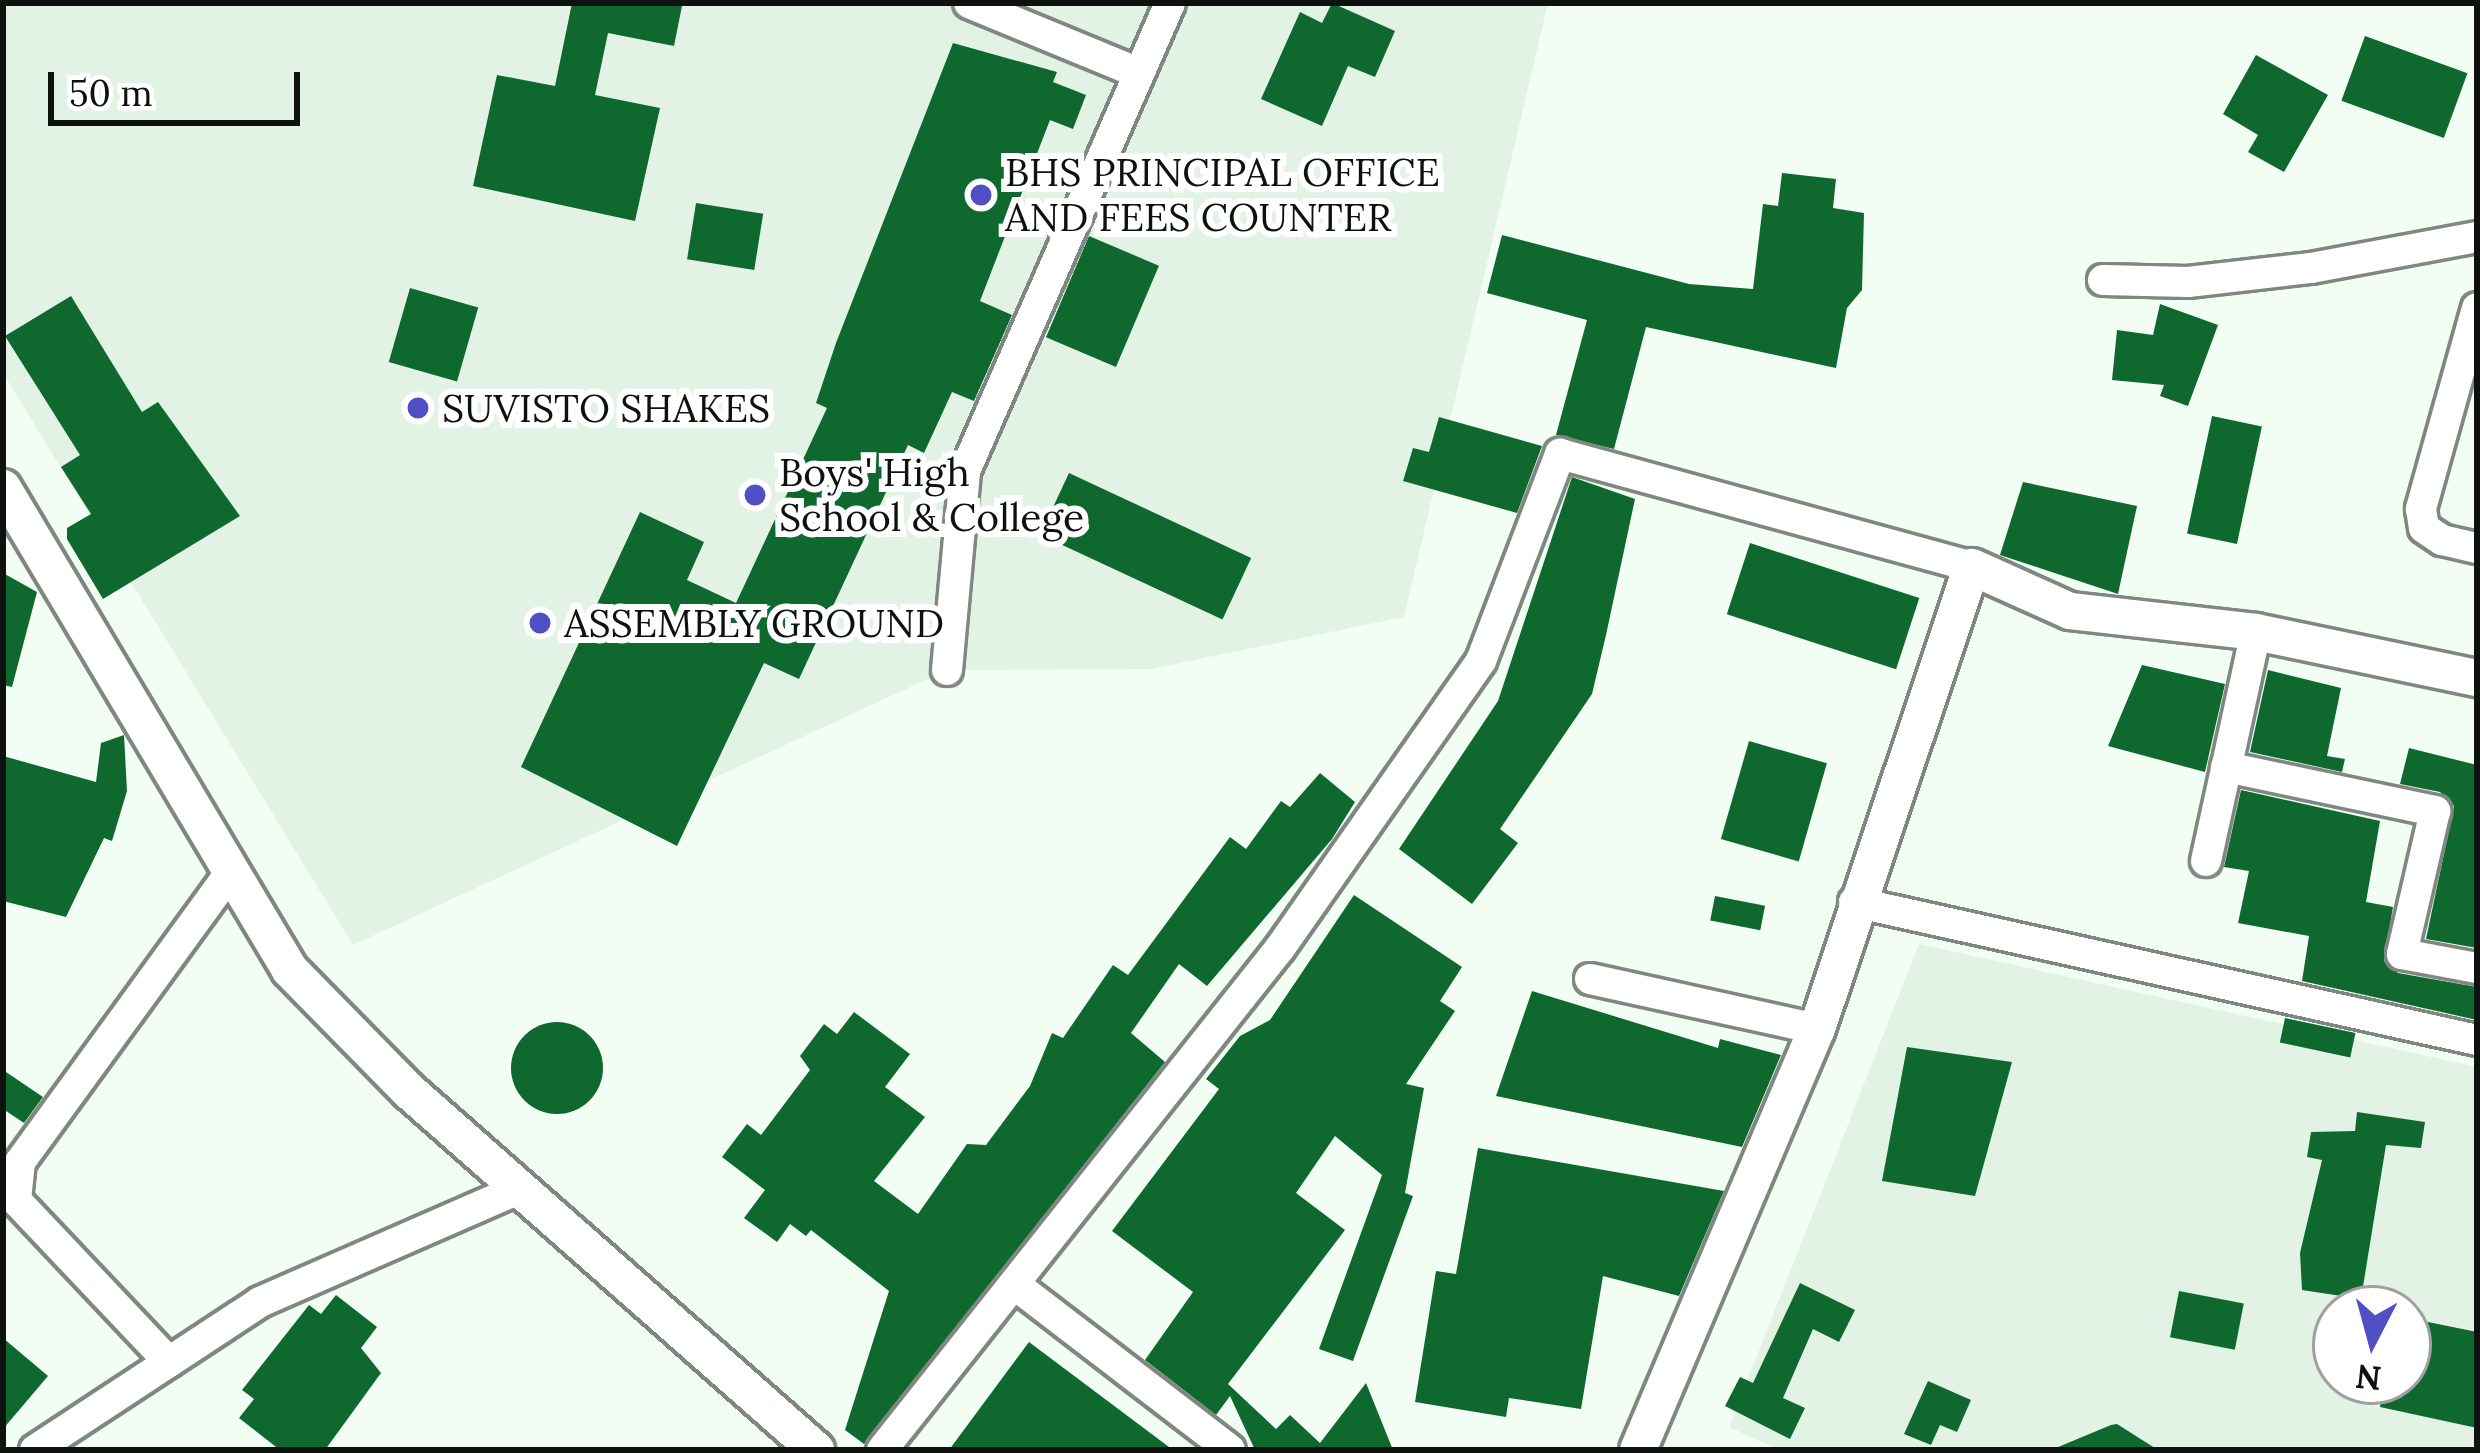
<!DOCTYPE html>
<style>
body{margin:0}
#map{position:relative;width:2480px;height:1453px;overflow:hidden;background:#f2fdf4;font-family:Lora,serif}
div>[style]{position:absolute}
.built>*{inset:0;background:#e2f3e5}
.building>*{inset:0;background:#0f692f;transform-origin:0 0}
.round{border-radius:50%}
.roads{filter:drop-shadow(3px 0 #7f8880) drop-shadow(-3px 0 #7f8880) drop-shadow(0 3px #7f8880) drop-shadow(0 -3px #7f8880)}
.minor>*{height:30px;margin:-15px;padding:0 15px;transform-origin:15px;border-radius:15px;background:#fff}
.tertiary>*{height:36px;margin:-18px;padding:0 18px;transform-origin:18px;border-radius:18px;background:#fff}
.dots>*{width:33px;height:33px;translate:-50% -50%;box-sizing:border-box;border:6px solid #fff;border-radius:50%}
span{translate:-50% -50%;white-space:nowrap;text-align:center;line-height:1.15;-webkit-text-stroke:12px #fff;paint-order:stroke}
.poi-label{font-size:39px;color:#0e120f}
.left{translate:0 -50%;text-align:left}
.frame{position:absolute;inset:0;border:6px solid #0e120f;pointer-events:none}
.north{position:absolute;left:2312px;top:1285px;width:120px;height:120px;box-sizing:border-box;background:#fff;border:3px solid #9fa09f;border-radius:50%;rotate:186deg;font-size:33px;font-weight:700;line-height:48px;text-align:center;color:#0e120f}
.north::after{content:'';display:block;margin:auto;width:42px;height:54px;background:#504fc6;clip-path:polygon(50% 0,100% 100%,50% 72%,0 100%)}
.scale{position:absolute;left:48px;top:72px;width:252px;height:54px;box-sizing:border-box;border:6px solid #0e120f;border-top:0;padding-left:15px;font-size:36px;line-height:42px;white-space:nowrap;color:#0e120f;-webkit-text-stroke:9px #fff;paint-order:stroke}
</style>
<div id="map">
<div class="built">
<div style="clip-path:polygon(3px 3px,1548px 3px,1404px 617px,1150px 669px,947px 670px,353px 945px,3px 373px)"></div>
<div style="clip-path:polygon(evenodd,1919px 944px,2477px 1067px,2477px 1450px,1780px 1450px,1729px 1427px,1919px 944px,2336px 1309px,2408px 1309px,2408px 1381px,2336px 1381px,2336px 1309px)"></div>
</div>
<div class="building">
<div style="clip-path:polygon(572px 3px,682px 6px,674px 46px,608px 33px,595px 95px,660px 108px,635px 221px,473px 186px,497px 75px,555px 86px)"></div>
<div style="clip-path:polygon(1332px 3px,1395px 31px,1375px 77px,1348px 66px,1322px 126px,1261px 99px,1300px 12px,1322px 23px)"></div>
<div style="left:2365px;top:36px;width:109px;height:69px;rotate:20deg"></div>
<div style="clip-path:polygon(953px 43px,1057px 72px,1053px 82px,1086px 95px,1073px 129px,1050px 120px,980px 301px,1012px 315px,974px 401px,952px 392px,924px 453px,908px 445px,799px 679px,764px 663px,677px 846px,521px 767px,640px 512px,704px 542px,687px 580px,736px 603px,827px 408px,816px 403px,836px 343px)"></div>
<div style="clip-path:polygon(2256px 55px,2328px 95px,2284px 172px,2248px 152px,2258px 135px,2223px 114px)"></div>
<div style="clip-path:polygon(1782px 173px,1836px 179px,1833px 208px,1864px 213px,1862px 290px,1847px 308px,1836px 368px,1646px 327px,1614px 449px,1556px 435px,1587px 320px,1487px 293px,1502px 235px,1689px 284px,1753px 289px,1763px 204px,1778px 206px)"></div>
<div style="left:696px;top:203px;width:68px;height:57px;rotate:9deg"></div>
<div style="left:1089px;top:236px;width:76px;height:110px;rotate:23deg"></div>
<div style="left:410px;top:288px;width:71px;height:77px;rotate:16deg"></div>
<div style="clip-path:polygon(71px 296px,142px 412px,158px 402px,240px 516px,103px 599px,67px 539px,67px 528px,91px 514px,61px 467px,80px 455px,5px 336px)"></div>
<div style="clip-path:polygon(2160px 304px,2218px 325px,2188px 406px,2160px 396px,2164px 385px,2112px 380px,2117px 330px,2153px 335px)"></div>
<div style="left:2212px;top:416px;width:51px;height:120px;rotate:12deg"></div>
<div style="clip-path:polygon(1439px 417px,1542px 446px,1517px 513px,1403px 481px,1413px 448px,1429px 452px)"></div>
<div style="left:1069px;top:473px;width:201px;height:68px;rotate:25deg"></div>
<div style="clip-path:polygon(1572px 477px,1635px 499px,1606px 635px,1592px 694px,1500px 829px,1518px 843px,1472px 904px,1399px 849px,1498px 701px)"></div>
<div style="clip-path:polygon(2023px 482px,2137px 506px,2118px 594px,2000px 555px)"></div>
<div style="left:1750px;top:543px;width:178px;height:75px;rotate:18deg"></div>
<div style="clip-path:polygon(3px 573px,37px 592px,12px 687px,3px 685px)"></div>
<div style="clip-path:polygon(2142px 665px,2225px 684px,2205px 772px,2108px 746px)"></div>
<div style="clip-path:polygon(2268px 670px,2341px 688px,2327px 756px,2345px 759px,2342px 772px,2250px 752px)"></div>
<div style="clip-path:polygon(124px 735px,127px 791px,112px 841px,104px 838px,66px 917px,3px 901px,3px 756px,96px 782px,101px 743px)"></div>
<div style="left:1749px;top:741px;width:81px;height:102px;rotate:16deg"></div>
<div style="clip-path:polygon(2409px 748px,2477px 765px,2477px 948px,2426px 939px,2454px 806px,2440px 792px,2400px 784px)"></div>
<div style="clip-path:polygon(1320px 773px,1355px 802px,1332px 839px,1207px 986px,1179px 964px,1131px 1033px,1165px 1062px,864px 1444px,845px 1430px,889px 1291px,811px 1230px,806px 1236px,790px 1224px,777px 1242px,744px 1218px,765px 1190px,722px 1157px,747px 1124px,761px 1135px,810px 1070px,800px 1056px,824px 1024px,837px 1034px,854px 1012px,910px 1054px,885px 1087px,925px 1117px,874px 1181px,918px 1214px,967px 1144px,986px 1145px,1030px 1086px,1052px 1033px,1063px 1038px,1113px 965px,1128px 975px,1230px 837px,1246px 849px,1281px 801px,1290px 807px)"></div>
<div style="clip-path:polygon(2241px 790px,2380px 821px,2366px 902px,2393px 907px,2384px 961px,2398px 973px,2477px 987px,2477px 1020px,2302px 981px,2309px 936px,2238px 923px,2249px 871px,2224px 867px)"></div>
<div style="clip-path:polygon(1354px 895px,1462px 967px,1440px 1001px,1455px 1011px,1406px 1084px,1424px 1088px,1405px 1193px,1413px 1196px,1353px 1361px,1319px 1349px,1382px 1175px,1335px 1136px,1296px 1193px,1345px 1230px,1228px 1384px,1276px 1429px,1290px 1415px,1320px 1443px,1366px 1383px,1393px 1450px,1255px 1450px,1230px 1396px,1216px 1415px,1145px 1360px,1193px 1292px,1112px 1231px,1219px 1089px,1206px 1079px,1240px 1036px,1270px 1020px)"></div>
<div style="left:1715px;top:896px;width:51px;height:25px;rotate:11deg"></div>
<div style="clip-path:polygon(1532px 991px,1718px 1048px,1720px 1039px,1781px 1055px,1742px 1147px,1496px 1096px)"></div>
<div style="left:2285px;top:1018px;width:72px;height:25px;rotate:12deg"></div>
<div class="round" style="left:511px;top:1022px;width:92px;height:92px"></div>
<div style="clip-path:polygon(1907px 1047px,2012px 1062px,1975px 1196px,1882px 1181px)"></div>
<div style="clip-path:polygon(3px 1070px,43px 1097px,24px 1123px,3px 1109px)"></div>
<div style="clip-path:polygon(2357px 1112px,2425px 1122px,2421px 1148px,2386px 1145px,2361px 1299px,2302px 1290px,2300px 1253px,2322px 1160px,2307px 1157px,2311px 1132px,2355px 1131px)"></div>
<div style="clip-path:polygon(1478px 1148px,1724px 1191px,1679px 1296px,1603px 1276px,1581px 1409px,1509px 1398px,1506px 1417px,1415px 1402px,1436px 1271px,1456px 1274px)"></div>
<div style="clip-path:polygon(1800px 1283px,1855px 1310px,1839px 1342px,1813px 1329px,1783px 1398px,1805px 1408px,1790px 1439px,1725px 1406px,1740px 1377px,1753px 1383px)"></div>
<div style="left:2179px;top:1291px;width:66px;height:47px;rotate:11deg"></div>
<div style="clip-path:polygon(336px 1295px,377px 1327px,361px 1348px,381px 1373px,325px 1450px,280px 1450px,239px 1418px,254px 1399px,242px 1390px,309px 1305px,321px 1314px)"></div>
<div style="clip-path:polygon(2428px 1322px,2477px 1332px,2477px 1428px,2380px 1407px,2384px 1381px,2408px 1381px,2408px 1346px,2423px 1348px)"></div>
<div style="clip-path:polygon(3px 1338px,48px 1376px,3px 1429px)"></div>
<div style="clip-path:polygon(1029px 1342px,1173px 1450px,949px 1450px)"></div>
<div style="clip-path:polygon(1928px 1381px,1971px 1400px,1957px 1432px,1940px 1425px,1931px 1445px,1904px 1434px)"></div>
<div style="clip-path:polygon(2117px 1424px,2158px 1450px,2051px 1450px,2111px 1425px)"></div>
</div>
<div class="roads">
<div class="minor">
<div style="left:969px;top:3px;width:184px;rotate:22.4deg"></div>
<div style="left:2103px;top:280px;width:85px;rotate:1.3deg"></div>
<div style="left:2188px;top:282px;width:124px;rotate:-6.5deg"></div>
<div style="left:2311px;top:268px;width:169px;rotate:-10.6deg"></div>
<div style="left:2477px;top:308px;width:209px;rotate:105.6deg"></div>
<div style="left:2421px;top:509px;width:19px;rotate:81deg"></div>
<div style="left:2424px;top:528px;width:22px;rotate:34deg"></div>
<div style="left:2442px;top:540px;width:36px;rotate:13deg"></div>
<div style="left:947px;top:670px;width:200px;rotate:-84.8deg"></div>
<div style="left:965px;top:471px;width:511px;rotate:-66.34deg"></div>
<div style="left:2226px;top:767px;width:214px;rotate:11.9deg"></div>
<div style="left:2435px;top:811px;width:147px;rotate:103deg"></div>
<div style="left:2402px;top:954px;width:76px;rotate:10.6deg"></div>
<div style="left:2206px;top:861px;width:234px;rotate:-77.7deg"></div>
<div style="left:1854px;top:902px;width:638px;rotate:12.49deg"></div>
<div style="left:1590px;top:979px;width:232px;rotate:12.4deg"></div>
<div style="left:1014px;top:1284px;width:272px;rotate:37.5deg"></div>
<div style="left:169px;top:1362px;width:223px;rotate:-133.4deg"></div>
<div style="left:16px;top:1200px;width:38px;rotate:-84deg"></div>
<div style="left:20px;top:1162px;width:359px;rotate:-54deg"></div>
<div style="left:35px;top:1450px;width:269px;rotate:-33.3deg"></div>
<div style="left:260px;top:1302px;width:283px;rotate:-23.6deg"></div>
<div style="left:882px;top:1450px;width:641px;rotate:-51.59deg"></div>
<div style="left:1280px;top:948px;width:350px;rotate:-55deg"></div>
<div style="left:1481px;top:661px;width:222px;rotate:-69.1deg"></div>
<div style="left:1560px;top:454px;width:427px;rotate:15.3deg"></div>
</div>
<div class="tertiary">
<div style="left:3px;top:488px;width:561px;rotate:59.23deg"></div>
<div style="left:290px;top:970px;width:170px;rotate:45.5deg"></div>
<div style="left:409px;top:1091px;width:543px;rotate:41.41deg"></div>
<div style="left:1638px;top:1450px;width:457px;rotate:-67deg"></div>
<div style="left:1817px;top:1029px;width:487px;rotate:-71.5deg"></div>
<div style="left:1972px;top:567px;width:107px;rotate:24.2deg"></div>
<div style="left:2070px;top:611px;width:187px;rotate:6.4deg"></div>
<div style="left:2256px;top:632px;width:226px;rotate:11.8deg"></div>
</div>
</div>
<div class="dots">
<div style="left:981px;top:195px;background:#504fc6"></div>
<div style="left:418px;top:408px;background:#504fc6"></div>
<div style="left:755px;top:495px;background:#504fc6"></div>
<div style="left:540px;top:623px;background:#504fc6"></div>
</div>
<div class="poi-label">
<span class="left" style="left:1005px;top:195px">BHS PRINCIPAL OFFICE<br>AND FEES COUNTER</span>
<span class="left" style="left:442px;top:408px">SUVISTO SHAKES</span>
<span class="left" style="left:779px;top:495px">Boys' High<br>School &amp; College</span>
<span class="left" style="left:564px;top:623px">ASSEMBLY GROUND</span>
</div>
<div class="frame"></div>
<div class="north">N</div>
<div class="scale">50 m</div>
</div>
